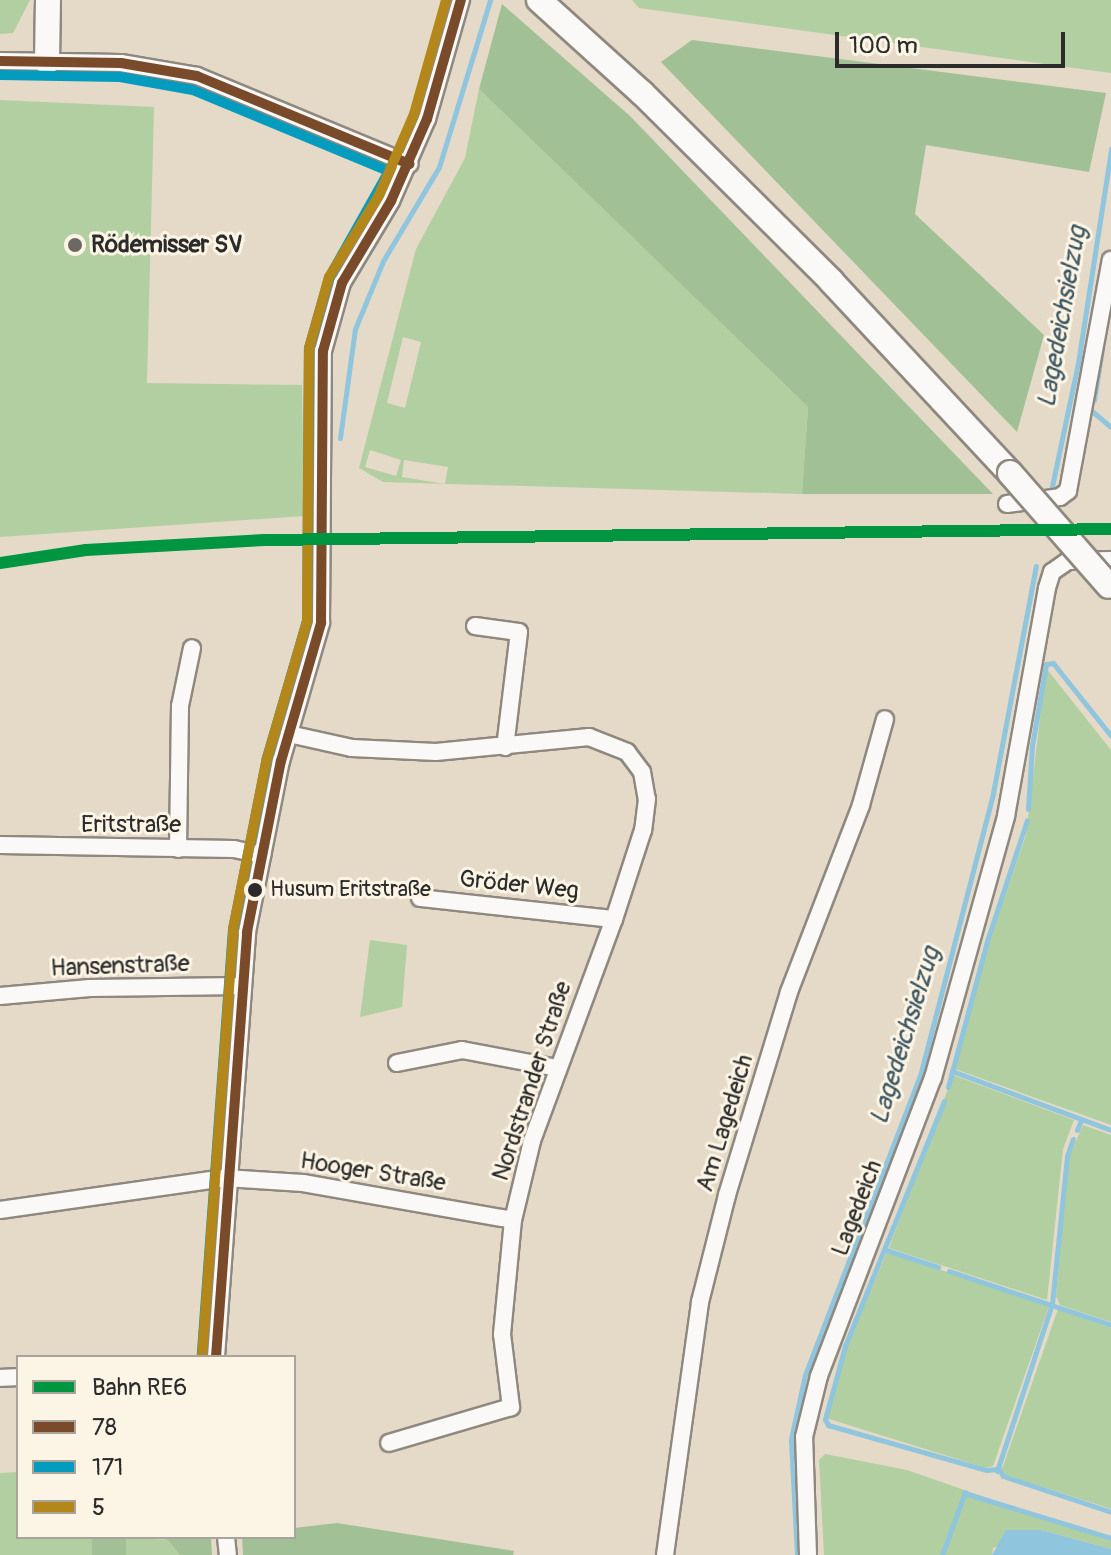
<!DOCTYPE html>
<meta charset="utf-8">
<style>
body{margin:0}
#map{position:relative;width:1111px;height:1555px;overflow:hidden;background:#e5d9c8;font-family:Pangolin,sans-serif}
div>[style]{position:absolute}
.green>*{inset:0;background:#b1cfa0}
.forest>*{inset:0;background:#a2c096;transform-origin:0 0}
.water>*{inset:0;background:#8fc5dd}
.stream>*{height:5px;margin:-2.5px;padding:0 2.5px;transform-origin:2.5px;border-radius:2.5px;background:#8fc5dd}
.roads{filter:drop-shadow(2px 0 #8e887f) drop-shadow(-2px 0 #8e887f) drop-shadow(0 2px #8e887f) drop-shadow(0 -2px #8e887f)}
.minor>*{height:16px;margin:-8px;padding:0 8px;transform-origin:8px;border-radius:8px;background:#fbf9f7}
.highway>*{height:24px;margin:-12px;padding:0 12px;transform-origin:12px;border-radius:12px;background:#fbf9f7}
.bridges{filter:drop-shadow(2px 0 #8e887f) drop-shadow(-2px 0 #8e887f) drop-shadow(0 2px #8e887f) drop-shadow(0 -2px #8e887f)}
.highway-bridge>*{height:24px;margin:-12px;padding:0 12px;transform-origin:12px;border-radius:12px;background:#fbf9f7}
.bus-1>*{height:10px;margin:-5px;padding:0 5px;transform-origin:5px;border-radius:5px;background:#7a4b2a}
.bus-2>*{height:10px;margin:-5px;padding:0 5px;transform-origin:5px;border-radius:5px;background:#049cbe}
.bus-3>*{height:10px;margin:-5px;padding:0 5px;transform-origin:5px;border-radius:5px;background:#b4871a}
.rail-1>*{height:12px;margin:-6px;padding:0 6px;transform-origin:6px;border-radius:6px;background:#009641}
.dots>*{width:22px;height:22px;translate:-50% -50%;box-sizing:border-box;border:4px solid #fcf5e5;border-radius:50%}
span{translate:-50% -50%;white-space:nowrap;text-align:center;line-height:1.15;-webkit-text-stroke:6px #fcf5e5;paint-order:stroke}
.bus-label{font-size:22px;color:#2b2b2b}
.left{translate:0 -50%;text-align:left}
.poi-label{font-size:24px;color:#2b2b2b;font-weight:700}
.street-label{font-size:24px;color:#2b2b2b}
.water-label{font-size:26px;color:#3e5763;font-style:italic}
.legend{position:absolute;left:16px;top:1355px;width:280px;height:184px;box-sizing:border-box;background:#fcf5e5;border:2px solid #a8a49b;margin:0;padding:10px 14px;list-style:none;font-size:24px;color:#2b2b2b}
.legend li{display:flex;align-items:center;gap:16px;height:40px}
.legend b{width:40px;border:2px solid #a8a49b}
.scale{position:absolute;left:835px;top:32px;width:230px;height:36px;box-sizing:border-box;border:4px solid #2b2b2b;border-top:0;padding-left:10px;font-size:24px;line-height:28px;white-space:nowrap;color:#2b2b2b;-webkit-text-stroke:6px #fcf5e5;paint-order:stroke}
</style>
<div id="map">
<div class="green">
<div style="clip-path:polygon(0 0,30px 0,13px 33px,0 34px)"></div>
<div style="clip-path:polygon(632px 0,1111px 0,1111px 73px,639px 8px)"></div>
<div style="clip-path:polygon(evenodd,479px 89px,808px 407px,802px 494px,383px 482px,359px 468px,416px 249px,465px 158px,479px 89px,403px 337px,421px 342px,405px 408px,387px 403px,403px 337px,479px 89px,370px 450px,401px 460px,396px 476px,365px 467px,370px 450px,479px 89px,404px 460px,448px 467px,445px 484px,402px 477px,404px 460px)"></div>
<div style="clip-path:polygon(0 100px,154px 107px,147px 383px,302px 385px,304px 516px,0 537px)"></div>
<div style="clip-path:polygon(1046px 668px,1111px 750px,1111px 1125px,955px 1069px,986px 951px,1026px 835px)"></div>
<div style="clip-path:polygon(370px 940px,407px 945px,402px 1007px,360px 1017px)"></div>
<div style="clip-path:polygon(953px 1075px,1074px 1120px,1063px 1149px,1047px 1300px,889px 1248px)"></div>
<div style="clip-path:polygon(1083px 1125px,1111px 1135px,1111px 1322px,1060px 1305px,1056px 1296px,1069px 1157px)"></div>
<div style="clip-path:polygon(887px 1252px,1049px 1306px,993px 1466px,986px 1468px,826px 1418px,847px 1347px)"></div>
<div style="clip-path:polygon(1058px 1309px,1111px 1328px,1111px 1509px,1006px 1475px,1002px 1469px)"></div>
<div style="clip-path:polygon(825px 1454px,907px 1470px,1111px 1541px,1111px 1549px,1041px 1530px,993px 1548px,992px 1555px,824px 1555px,819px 1460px)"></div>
<div style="clip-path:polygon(18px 1472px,18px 1537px,92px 1537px,92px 1555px,0 1555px,0 1473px)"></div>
<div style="clip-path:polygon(126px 1537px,168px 1540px,180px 1555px,126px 1555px)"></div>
</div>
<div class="forest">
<div style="clip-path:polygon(502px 4px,630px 116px,993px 494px,802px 494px,808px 407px,479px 89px)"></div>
<div style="clip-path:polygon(692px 40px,1106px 93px,1089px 172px,926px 145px,915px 214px,1044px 335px,1017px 432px,661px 62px)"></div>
<div style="clip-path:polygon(337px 1523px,514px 1551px,513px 1555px,243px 1555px,242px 1537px,294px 1537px,294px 1528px)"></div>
<div style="left:92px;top:1537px;width:34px;height:18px"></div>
<div style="clip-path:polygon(147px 1537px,211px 1537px,212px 1555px,180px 1555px,168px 1540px)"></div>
</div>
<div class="water">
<div style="clip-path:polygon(1006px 1530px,1041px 1530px,1111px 1549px,1111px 1555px,992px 1555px)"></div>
</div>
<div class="stream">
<div style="left:1094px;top:400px;width:52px;rotate:-81.1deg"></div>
<div style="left:1093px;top:412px;width:23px;rotate:40deg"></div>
<div style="left:340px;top:438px;width:110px;rotate:-82.2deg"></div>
<div style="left:355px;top:329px;width:74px;rotate:-67.6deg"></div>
<div style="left:383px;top:261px;width:109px;rotate:-59.2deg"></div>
<div style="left:439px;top:167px;width:175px;rotate:-73deg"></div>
<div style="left:1051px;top:491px;width:131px;rotate:-78.1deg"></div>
<div style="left:1078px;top:363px;width:217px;rotate:-81.2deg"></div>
<div style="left:1028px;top:809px;width:63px;rotate:-86.4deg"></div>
<div style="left:1032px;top:746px;width:83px;rotate:-80.3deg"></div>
<div style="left:1046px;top:664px;width:7px;rotate:-8deg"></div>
<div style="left:1053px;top:663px;width:93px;rotate:51.5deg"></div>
<div style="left:952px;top:1071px;width:170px;rotate:20.4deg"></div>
<div style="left:948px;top:1087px;width:154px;rotate:-75deg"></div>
<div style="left:988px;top:938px;width:124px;rotate:-71.7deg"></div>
<div style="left:944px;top:1101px;width:264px;rotate:112deg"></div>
<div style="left:845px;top:1346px;width:76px;rotate:105.3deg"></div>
<div style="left:825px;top:1419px;width:7px;rotate:63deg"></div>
<div style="left:828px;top:1425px;width:164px;rotate:15.9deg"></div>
<div style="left:986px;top:1470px;width:13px;rotate:-4deg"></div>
<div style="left:999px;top:1469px;width:8px;rotate:60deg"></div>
<div style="left:1003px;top:1476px;width:114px;rotate:18.4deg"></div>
<div style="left:1077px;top:1130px;width:11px;rotate:-68deg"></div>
<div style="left:886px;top:1250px;width:55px;rotate:18.1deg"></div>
<div style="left:949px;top:1271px;width:171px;rotate:18.4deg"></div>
<div style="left:997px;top:1471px;width:176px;rotate:-71.8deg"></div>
<div style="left:1052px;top:1304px;width:149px;rotate:-84.2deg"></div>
<div style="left:1067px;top:1156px;width:18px;rotate:-71deg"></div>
<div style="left:964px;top:1493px;width:154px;rotate:17deg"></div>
<div style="left:797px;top:1555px;width:116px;rotate:-93deg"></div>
<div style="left:791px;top:1439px;width:66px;rotate:-77.7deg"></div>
<div style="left:805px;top:1375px;width:320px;rotate:-69deg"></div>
<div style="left:920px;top:1076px;width:292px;rotate:-75.5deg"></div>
<div style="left:993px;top:793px;width:231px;rotate:-79.3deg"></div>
<div style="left:942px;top:1555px;width:67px;rotate:-69.9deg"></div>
</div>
<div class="roads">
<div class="minor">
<div style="left:0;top:61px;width:121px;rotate:0.9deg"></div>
<div style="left:121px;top:63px;width:77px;rotate:9.7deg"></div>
<div style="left:197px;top:76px;width:230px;rotate:22.5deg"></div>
<div style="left:1007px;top:504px;width:53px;rotate:-7.5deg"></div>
<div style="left:1060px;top:497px;width:10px;rotate:-37deg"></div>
<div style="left:1068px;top:491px;width:235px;rotate:-79.5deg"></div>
<div style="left:475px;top:626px;width:44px;rotate:7.8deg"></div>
<div style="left:519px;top:632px;width:116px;rotate:96.9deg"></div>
<div style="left:289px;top:734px;width:65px;rotate:12.5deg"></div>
<div style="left:352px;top:748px;width:84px;rotate:2.7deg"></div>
<div style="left:436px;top:752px;width:154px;rotate:-5.6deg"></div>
<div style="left:589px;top:737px;width:41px;rotate:21.5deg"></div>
<div style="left:627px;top:752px;width:25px;rotate:53deg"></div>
<div style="left:642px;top:772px;width:27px;rotate:80deg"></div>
<div style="left:647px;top:799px;width:31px;rotate:97deg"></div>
<div style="left:643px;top:830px;width:94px;rotate:108deg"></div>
<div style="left:614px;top:919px;width:237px;rotate:110.3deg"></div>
<div style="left:532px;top:1141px;width:81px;rotate:103.5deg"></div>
<div style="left:513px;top:1220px;width:115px;rotate:95.5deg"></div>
<div style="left:502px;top:1334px;width:74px;rotate:83deg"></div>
<div style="left:511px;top:1407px;width:127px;rotate:163.6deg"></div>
<div style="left:0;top:845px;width:234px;rotate:1deg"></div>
<div style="left:234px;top:849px;width:29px;rotate:12deg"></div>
<div style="left:178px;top:849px;width:143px;rotate:-89.2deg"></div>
<div style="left:180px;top:706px;width:59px;rotate:-78.3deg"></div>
<div style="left:420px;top:898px;width:195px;rotate:6.2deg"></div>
<div style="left:0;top:996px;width:90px;rotate:-5.1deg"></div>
<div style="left:90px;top:988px;width:151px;rotate:-0.8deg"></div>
<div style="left:397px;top:1063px;width:66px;rotate:-11.3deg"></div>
<div style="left:462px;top:1050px;width:97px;rotate:10.7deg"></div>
<div style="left:0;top:1210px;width:227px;rotate:-8.1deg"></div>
<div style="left:225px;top:1178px;width:78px;rotate:3.7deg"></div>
<div style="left:303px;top:1183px;width:213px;rotate:10deg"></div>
<div style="left:216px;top:1357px;width:426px;rotate:-85.8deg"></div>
<div style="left:247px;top:932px;width:174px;rotate:-78.8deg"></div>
<div style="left:281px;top:761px;width:144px;rotate:-73.8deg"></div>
<div style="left:321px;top:623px;width:272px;rotate:-89.6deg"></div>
<div style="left:323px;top:351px;width:71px;rotate:-74.4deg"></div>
<div style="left:342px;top:283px;width:96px;rotate:-59.1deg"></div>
<div style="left:391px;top:201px;width:90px;rotate:-66.3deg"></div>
<div style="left:427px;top:119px;width:124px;rotate:-74.1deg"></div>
<div style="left:0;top:1378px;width:18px;rotate:-3deg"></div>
<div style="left:226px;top:1537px;width:18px;rotate:84deg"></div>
<div style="left:665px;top:1555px;width:255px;rotate:-82.1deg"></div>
<div style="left:700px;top:1302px;width:110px;rotate:-75.8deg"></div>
<div style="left:727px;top:1195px;width:212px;rotate:-73deg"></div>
<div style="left:789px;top:992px;width:200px;rotate:-68.9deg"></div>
<div style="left:861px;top:805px;width:89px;rotate:-74.4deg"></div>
<div style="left:808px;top:1555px;width:118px;rotate:-91.9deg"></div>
<div style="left:804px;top:1437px;width:63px;rotate:-76.2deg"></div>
<div style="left:819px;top:1376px;width:319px;rotate:-69.1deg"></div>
<div style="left:933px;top:1078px;width:272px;rotate:-74.4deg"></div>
<div style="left:1006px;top:816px;width:232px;rotate:-79.8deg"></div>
<div style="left:1047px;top:588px;width:17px;rotate:-73deg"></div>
<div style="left:1052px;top:572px;width:19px;rotate:-35deg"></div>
<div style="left:1068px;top:561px;width:43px;rotate:-1.3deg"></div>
</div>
<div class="highway">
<div style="left:539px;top:0;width:139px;rotate:42.1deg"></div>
<div style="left:642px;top:93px;width:267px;rotate:44.8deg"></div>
<div style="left:831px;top:281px;width:262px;rotate:47deg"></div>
<div style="left:47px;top:62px;width:62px;rotate:-89.1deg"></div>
</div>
</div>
<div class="bridges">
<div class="highway-bridge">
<div style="left:1010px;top:473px;width:150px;rotate:48.8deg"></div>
</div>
</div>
<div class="bus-1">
<div style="left:0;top:61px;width:121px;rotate:0.9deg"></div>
<div style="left:121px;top:63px;width:77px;rotate:9.7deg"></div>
<div style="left:197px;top:76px;width:230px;rotate:22.5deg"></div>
<div style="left:216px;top:1357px;width:426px;rotate:-85.8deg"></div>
<div style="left:247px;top:932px;width:174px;rotate:-78.8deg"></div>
<div style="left:281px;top:761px;width:144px;rotate:-73.8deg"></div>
<div style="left:321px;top:623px;width:272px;rotate:-89.6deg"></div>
<div style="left:323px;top:351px;width:71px;rotate:-74.4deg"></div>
<div style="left:342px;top:283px;width:96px;rotate:-59.1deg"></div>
<div style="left:391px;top:201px;width:90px;rotate:-66.3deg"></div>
<div style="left:427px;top:119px;width:124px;rotate:-74.1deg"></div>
</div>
<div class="bus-2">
<div style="left:0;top:75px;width:120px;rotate:1deg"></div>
<div style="left:120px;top:77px;width:74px;rotate:10.1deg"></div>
<div style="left:193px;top:90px;width:212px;rotate:22.5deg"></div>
<div style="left:389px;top:171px;width:123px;rotate:119.3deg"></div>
<div style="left:329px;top:278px;width:73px;rotate:105.9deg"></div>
<div style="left:309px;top:348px;width:273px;rotate:90.4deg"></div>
<div style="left:307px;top:621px;width:143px;rotate:106.3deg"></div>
<div style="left:267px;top:758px;width:174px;rotate:101.2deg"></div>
<div style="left:233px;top:929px;width:428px;rotate:94.2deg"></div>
</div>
<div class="bus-3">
<div style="left:202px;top:1356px;width:428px;rotate:-85.8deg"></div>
<div style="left:233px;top:929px;width:174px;rotate:-78.8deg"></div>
<div style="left:267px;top:758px;width:143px;rotate:-73.7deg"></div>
<div style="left:307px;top:621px;width:273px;rotate:-89.6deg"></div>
<div style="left:309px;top:348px;width:74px;rotate:-74.3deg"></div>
<div style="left:329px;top:277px;width:96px;rotate:-58.6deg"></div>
<div style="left:379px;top:195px;width:88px;rotate:-66.6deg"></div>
<div style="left:414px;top:114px;width:118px;rotate:-74.3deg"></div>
</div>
<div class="rail-1">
<div style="left:0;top:563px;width:87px;rotate:-8.6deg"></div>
<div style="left:86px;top:550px;width:179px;rotate:-3.2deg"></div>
<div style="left:265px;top:540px;width:846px;rotate:-0.74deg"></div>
</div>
<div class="dots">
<div style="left:75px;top:245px;background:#6c6862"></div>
<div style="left:255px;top:890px;background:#2b2b2b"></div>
</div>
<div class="bus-label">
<span class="left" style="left:270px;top:890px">Husum Eritstraße</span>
</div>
<div class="poi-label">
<span class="left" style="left:91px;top:245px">Rödemisser SV</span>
</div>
<div class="street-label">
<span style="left:131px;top:825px">Eritstraße</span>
<span style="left:519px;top:885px;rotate:6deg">Gröder Weg</span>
<span style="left:120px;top:966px;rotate:-2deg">Hansenstraße</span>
<span style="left:532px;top:1081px;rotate:-72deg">Nordstrander Straße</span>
<span style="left:725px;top:1123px;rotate:-73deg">Am Lagedeich</span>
<span style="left:373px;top:1172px;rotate:9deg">Hooger Straße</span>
<span style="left:857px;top:1208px;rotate:-69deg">Lagedeich</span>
</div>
<div class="water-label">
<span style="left:1063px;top:317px;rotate:-80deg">Lagedeichsielzug</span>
<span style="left:906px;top:1036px;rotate:-73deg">Lagedeichsielzug</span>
</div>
<ul class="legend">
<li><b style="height:10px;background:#009641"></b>Bahn RE6</li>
<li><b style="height:10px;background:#7a4b2a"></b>78</li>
<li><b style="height:10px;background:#049cbe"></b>171</li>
<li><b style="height:10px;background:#b4871a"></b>5</li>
</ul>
<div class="scale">100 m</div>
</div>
